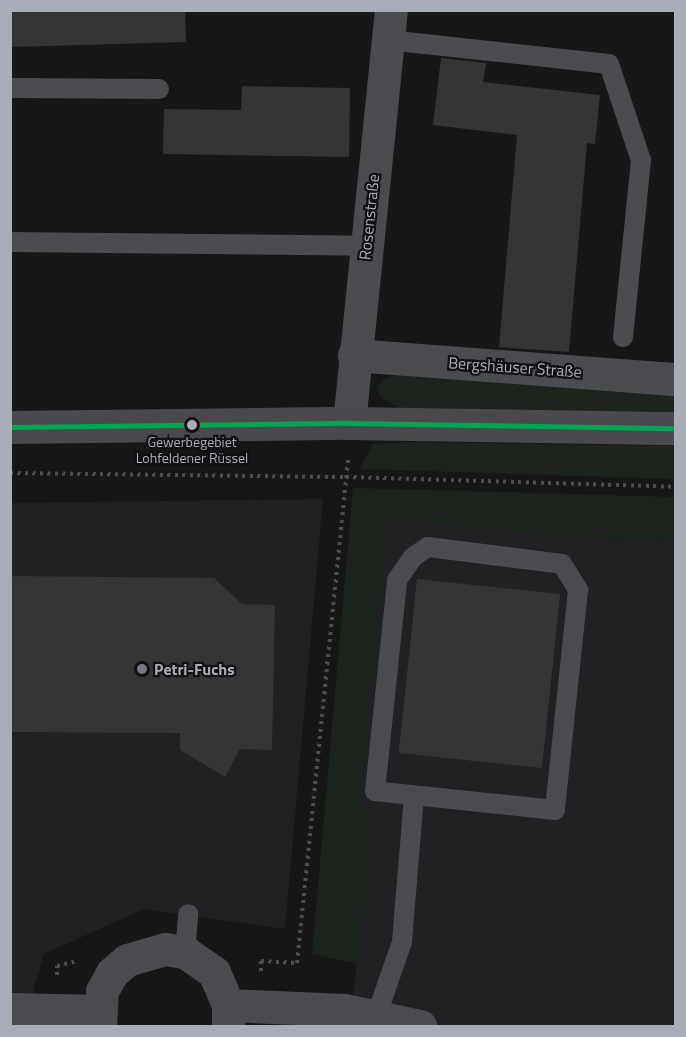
<!DOCTYPE html>
<meta charset="utf-8">
<style>
body{margin:0}
#map{position:relative;width:686px;height:1037px;overflow:hidden;background:#171717;font-family:"Titillium Web",sans-serif}
div>[style]{position:absolute}
.built>*{inset:0;background:#212123}
.green>*{inset:0;background:#1d241e}
.building>*{inset:0;background:#353536;transform-origin:0 0}
.path>*{height:4px;margin-top:-2px;transform-origin:0;background:repeating-linear-gradient(90deg,#4d4e52 0 3px,transparent 0 7.5px)}
.service>*{height:20px;margin:-10px;padding:0 10px;transform-origin:10px;border-radius:10px;background:#4b4c50}
.minor>*{height:33px;margin:-16.5px;padding:0 16.5px;transform-origin:16.5px;border-radius:16.5px;background:#4b4c50}
.secondary>*{height:33px;margin:-16.5px;padding:0 16.5px;transform-origin:16.5px;border-radius:16.5px;background:#4a4a4e}
.bus-1>*{height:4.5px;margin:-2.25px;padding:0 2.25px;transform-origin:2.25px;border-radius:2.25px;background:#00a651}
.dots>*{width:16px;height:16px;translate:-50% -50%;box-sizing:border-box;border:3px solid #111113;border-radius:50%}
span{translate:-50% -50%;white-space:nowrap;text-align:center;line-height:1.15;-webkit-text-stroke:4.5px #111113;paint-order:stroke}
.bus-label{font-size:14px;color:#a8adb8}
.street-label{font-size:16px;color:#a8adb8}
.poi-label{font-size:16px;color:#a8adb8;font-weight:700}
.left{translate:0 -50%;text-align:left}
.frame{position:absolute;inset:0;border:12px solid #a8adb8;pointer-events:none}
</style>
<div id="map">
<div class="built">
<div style="clip-path:polygon(323px 499px,285px 929px,144px 909px,44px 954px,34px 988px,33px 1026px,10px 1026px,10px 503px)"></div>
<div style="clip-path:polygon(387px 519px,598px 539px,675px 541px,675px 1026px,350px 1026px,372px 811px,359px 809px)"></div>
</div>
<div class="green">
<div style="clip-path:polygon(406px 371px,675px 388px,675px 413px,399px 408px,381px 398px,377px 388px,382px 380px)"></div>
<div style="clip-path:polygon(408px 442px,675px 446px,675px 479px,360px 469px,372px 444px)"></div>
<div style="clip-path:polygon(353px 488px,676px 497px,675px 541px,598px 539px,387px 519px,359px 809px,372px 811px,358px 964px,312px 954px)"></div>
</div>
<div class="building">
<div style="clip-path:polygon(10px 10px,185px 10px,186px 42px,10px 47px)"></div>
<div style="clip-path:polygon(441px 58px,486px 63px,483px 82px,600px 95px,595px 144px,587px 143px,569px 352px,499px 347px,517px 135px,433px 125px)"></div>
<div style="clip-path:polygon(242px 86px,350px 88px,349px 157px,163px 154px,164px 109px,241px 110px)"></div>
<div style="clip-path:polygon(10px 576px,214px 578px,242px 604px,275px 605px,272px 750px,240px 749px,225px 777px,180px 750px,180px 733px,10px 732px)"></div>
<div style="left:417px;top:579px;width:144px;height:175px;rotate:6deg"></div>
</div>
<div class="path">
<div style="left:10px;top:473px;width:336px;rotate:0.7deg"></div>
<div style="left:346px;top:477px;width:330px;rotate:1.7deg"></div>
<div style="left:261px;top:971px;width:10px;rotate:-90deg"></div>
<div style="left:261px;top:961px;width:36px;rotate:3deg"></div>
<div style="left:297px;top:963px;width:506px;rotate:-84.21deg"></div>
<div style="left:57px;top:975px;width:9px;rotate:-90deg"></div>
<div style="left:57px;top:966px;width:21px;rotate:-14deg"></div>
</div>
<div class="service">
<div style="left:388px;top:40px;width:222px;rotate:6.2deg"></div>
<div style="left:609px;top:64px;width:101px;rotate:71.6deg"></div>
<div style="left:641px;top:160px;width:178px;rotate:95.8deg"></div>
<div style="left:10px;top:88px;width:149px;rotate:0.4deg"></div>
<div style="left:10px;top:242px;width:356px;rotate:0.6deg"></div>
<div style="left:428px;top:547px;width:135px;rotate:7.2deg"></div>
<div style="left:562px;top:564px;width:31px;rotate:58deg"></div>
<div style="left:578px;top:590px;width:221px;rotate:96deg"></div>
<div style="left:555px;top:810px;width:181px;rotate:-174deg"></div>
<div style="left:375px;top:791px;width:212px;rotate:-84deg"></div>
<div style="left:397px;top:580px;width:28px;rotate:-55deg"></div>
<div style="left:413px;top:557px;width:18px;rotate:-34deg"></div>
<div style="left:185px;top:952px;width:38px;rotate:-85deg"></div>
<div style="left:377px;top:1014px;width:76px;rotate:-70.9deg"></div>
<div style="left:402px;top:942px;width:147px;rotate:-85.3deg"></div>
</div>
<div class="minor">
<div style="left:354px;top:355px;width:323px;rotate:4.3deg"></div>
<div style="left:349px;top:423px;width:415px;rotate:-84.2deg"></div>
<div style="left:228px;top:1005px;width:116px;rotate:2.5deg"></div>
<div style="left:344px;top:1010px;width:78px;rotate:11.9deg"></div>
<div style="left:10px;top:1009px;width:88px;rotate:1.3deg"></div>
<div style="left:100px;top:1026px;width:35px;rotate:-87deg"></div>
<div style="left:102px;top:991px;width:21px;rotate:-61deg"></div>
<div style="left:112px;top:973px;width:20px;rotate:-41deg"></div>
<div style="left:127px;top:960px;width:40px;rotate:-16deg"></div>
<div style="left:165px;top:949px;width:20px;rotate:9deg"></div>
<div style="left:185px;top:952px;width:35px;rotate:35deg"></div>
<div style="left:214px;top:972px;width:36px;rotate:67deg"></div>
<div style="left:228px;top:1005px;width:21px;rotate:90deg"></div>
</div>
<div class="secondary">
<div style="left:10px;top:427px;width:339px;rotate:-0.7deg"></div>
<div style="left:349px;top:423px;width:327px;rotate:0.9deg"></div>
</div>
<div class="bus-1">
<div style="left:10px;top:427px;width:339px;rotate:-0.7deg"></div>
<div style="left:349px;top:423px;width:327px;rotate:0.9deg"></div>
</div>
<div class="dots">
<div style="left:192px;top:425px;background:#a8adb8"></div>
<div style="left:142px;top:669px;background:#757880"></div>
</div>
<div class="bus-label">
<span style="left:192px;top:450px">Gewerbegebiet<br>Lohfeldener Rüssel</span>
</div>
<div class="street-label">
<span style="left:369px;top:217px;rotate:-84deg">Rosenstraße</span>
<span style="left:515px;top:367px;rotate:4deg">Bergshäuser Straße</span>
</div>
<div class="poi-label">
<span class="left" style="left:154px;top:669px">Petri-Fuchs</span>
</div>
<div class="frame"></div>
</div>
